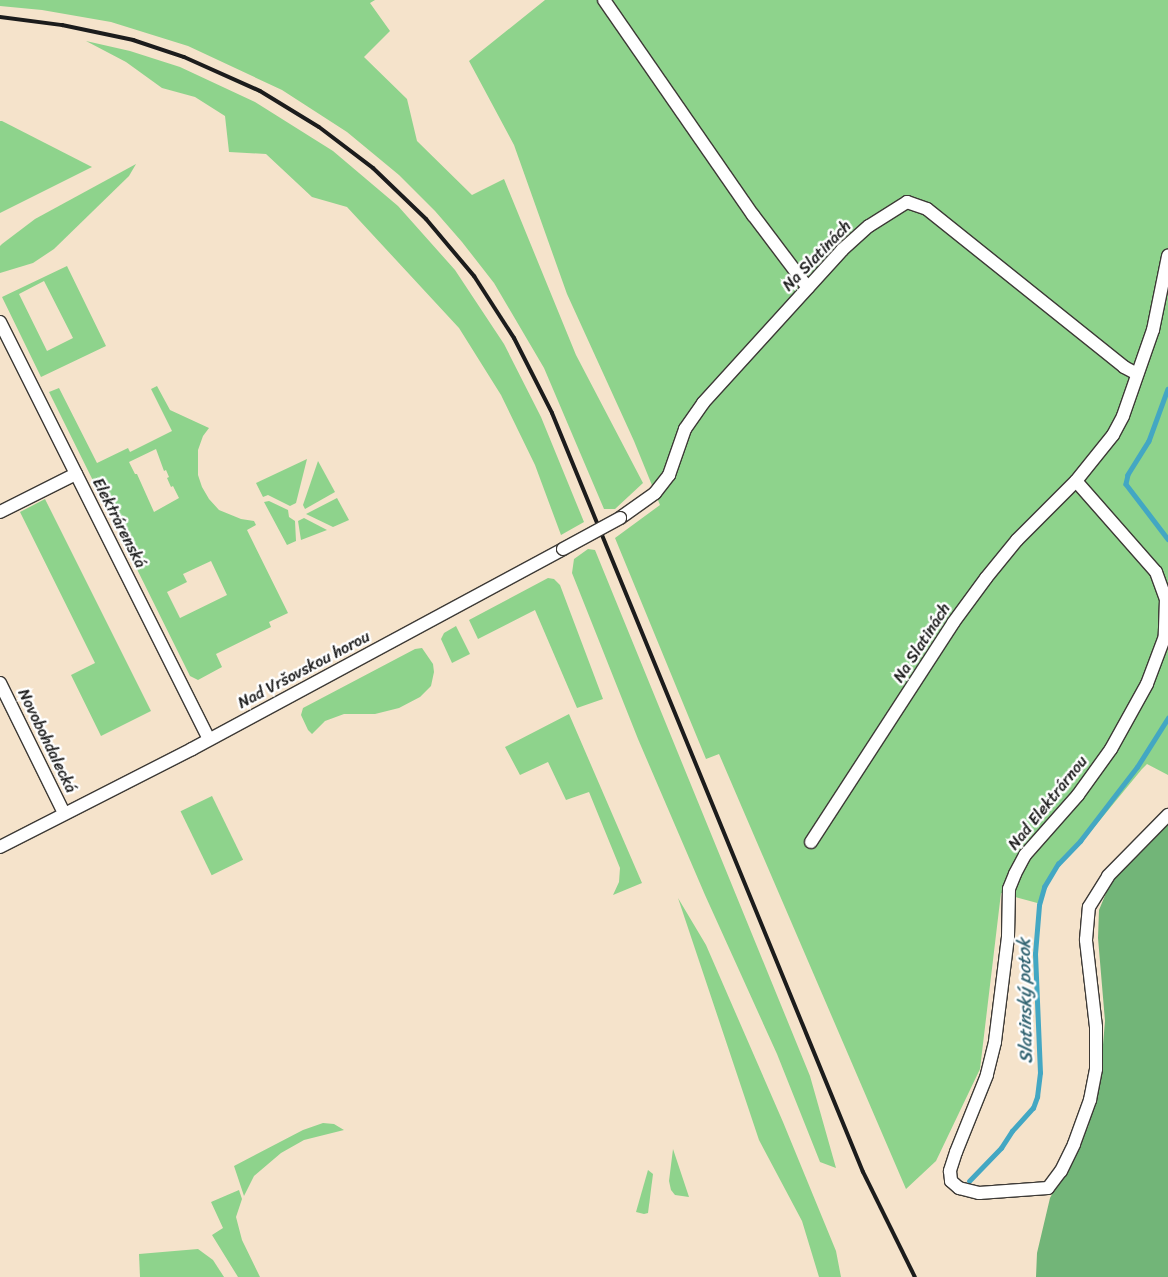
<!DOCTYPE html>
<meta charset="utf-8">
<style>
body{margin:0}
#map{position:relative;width:1168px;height:1277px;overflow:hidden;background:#f5e3cb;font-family:Sriracha,sans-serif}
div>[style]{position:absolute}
.green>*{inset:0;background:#8ed38c;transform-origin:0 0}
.forest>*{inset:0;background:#72b578}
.stream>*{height:4.5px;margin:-2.25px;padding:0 2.25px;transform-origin:2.25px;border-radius:2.25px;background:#43a7c3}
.roads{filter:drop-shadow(1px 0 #3d3a36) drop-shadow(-1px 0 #3d3a36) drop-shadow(0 1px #3d3a36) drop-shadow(0 -1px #3d3a36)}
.minor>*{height:12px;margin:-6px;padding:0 6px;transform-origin:6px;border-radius:6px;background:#fff}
.rail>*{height:4px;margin:-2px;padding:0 2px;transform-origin:2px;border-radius:2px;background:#1c1c1c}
.bridges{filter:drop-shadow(1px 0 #3d3a36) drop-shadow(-1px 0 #3d3a36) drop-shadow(0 1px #3d3a36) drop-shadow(0 -1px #3d3a36)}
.minor-bridge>*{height:12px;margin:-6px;padding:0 6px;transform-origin:6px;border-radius:6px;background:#fff}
span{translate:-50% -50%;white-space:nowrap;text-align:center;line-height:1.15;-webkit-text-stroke:5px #fff;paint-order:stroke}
.street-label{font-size:16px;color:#1c1c1c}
.water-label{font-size:18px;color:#306270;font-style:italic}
</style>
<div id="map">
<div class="green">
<div style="clip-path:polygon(0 0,375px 0,370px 3px,390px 31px,364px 57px,407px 99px,417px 141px,472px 195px,504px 179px,576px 355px,643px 483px,615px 509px,604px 509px,544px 368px,494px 283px,462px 242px,435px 211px,399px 175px,347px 132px,282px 90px,188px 46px,111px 22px,42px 10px,0 6px)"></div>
<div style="clip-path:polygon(545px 0,1168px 0,1168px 775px,1147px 764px,1142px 769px,1082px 842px,1062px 860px,1047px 886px,1041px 904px,1001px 893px,980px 1069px,936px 1161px,906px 1189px,719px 754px,706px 759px,615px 538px,660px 505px,634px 441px,567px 294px,514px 145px,469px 61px)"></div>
<div style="clip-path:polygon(86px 41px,130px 51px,180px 67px,255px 102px,333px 151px,398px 206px,455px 270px,504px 344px,541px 417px,584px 522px,561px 535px,535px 465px,501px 395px,459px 328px,347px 207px,312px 197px,266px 154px,229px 152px,225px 116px,195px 97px,162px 88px,126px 62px)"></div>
<div style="clip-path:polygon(0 121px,2px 121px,92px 167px,0 213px)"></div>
<div style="clip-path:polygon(136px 164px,129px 176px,54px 249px,33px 263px,0 273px,0 246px,2px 244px,35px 219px)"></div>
<div style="clip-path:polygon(evenodd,67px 266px,106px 346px,41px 377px,2px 297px,67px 266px,44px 281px,73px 338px,47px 351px,19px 294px,44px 281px)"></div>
<div style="clip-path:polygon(evenodd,157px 386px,170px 410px,209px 428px,203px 436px,198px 450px,198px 475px,202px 487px,209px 499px,219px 510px,241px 519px,254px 521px,256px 525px,247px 530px,288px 613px,269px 622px,271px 627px,216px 654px,222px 667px,198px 680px,190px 676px,49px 392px,59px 388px,97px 463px,128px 448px,130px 452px,172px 431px,151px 389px,157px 386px,156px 449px,164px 471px,166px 470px,169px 477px,167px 478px,171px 487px,173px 486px,179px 498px,154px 512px,137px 474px,135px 474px,129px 462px,156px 449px,157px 386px,211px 561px,227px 595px,180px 618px,167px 592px,187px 582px,183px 574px,211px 561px)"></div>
<div style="clip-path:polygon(307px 459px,296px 503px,290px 506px,268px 495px,263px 497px,256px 483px)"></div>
<div style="clip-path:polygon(318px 461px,335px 492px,305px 509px,303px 505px)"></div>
<div style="clip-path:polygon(337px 498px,349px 520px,333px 527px,306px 514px)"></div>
<div style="clip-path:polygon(45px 499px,151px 711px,101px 736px,71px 675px,95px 663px,20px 512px)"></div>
<div style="clip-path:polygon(269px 501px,288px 510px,289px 517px,295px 521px,296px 541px,287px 545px,264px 502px)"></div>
<div style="clip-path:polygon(304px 518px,327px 530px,301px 540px,298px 521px)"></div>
<div style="clip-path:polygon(588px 549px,595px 550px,810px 1076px,836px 1168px,820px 1162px,777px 1054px,705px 895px,638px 739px,572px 573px,574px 559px)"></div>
<div style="clip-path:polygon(548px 578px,554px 579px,560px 585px,603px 699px,577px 708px,535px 610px,478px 639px,469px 620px)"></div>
<div style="clip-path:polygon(456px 626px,470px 654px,452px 663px,441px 639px,444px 633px)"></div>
<div style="clip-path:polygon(422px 648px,433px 664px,434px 672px,431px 686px,420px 697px,399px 708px,375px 714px,344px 714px,325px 721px,312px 734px,308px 730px,301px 715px,303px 708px,415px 649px)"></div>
<div style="clip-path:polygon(569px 714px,642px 883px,613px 895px,619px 882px,620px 868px,589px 792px,566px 800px,548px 762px,520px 775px,505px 747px)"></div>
<div style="left:212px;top:796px;width:71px;height:35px;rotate:64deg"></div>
<div style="clip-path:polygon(678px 898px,706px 945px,783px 1122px,836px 1251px,841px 1277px,819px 1277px,802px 1221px,759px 1140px)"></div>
<div style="clip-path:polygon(323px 1123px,334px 1124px,344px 1130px,304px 1140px,281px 1153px,254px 1176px,244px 1196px,234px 1166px,303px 1130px)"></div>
<div style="clip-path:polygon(673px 1149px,689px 1197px,675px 1195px,671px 1190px,669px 1181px)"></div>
<div style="clip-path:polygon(648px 1170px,653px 1174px,648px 1213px,644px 1214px,636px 1212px)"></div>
<div style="clip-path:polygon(239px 1190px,242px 1199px,236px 1217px,242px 1240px,260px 1277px,238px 1277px,212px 1235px,223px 1228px,211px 1202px)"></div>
<div style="clip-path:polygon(198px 1249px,213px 1260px,224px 1277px,140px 1277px,139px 1254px)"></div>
</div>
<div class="forest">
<div style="clip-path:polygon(1168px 822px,1168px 1277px,1036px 1277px,1037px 1253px,1050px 1198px,1088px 1127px,1100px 1080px,1105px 1021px,1098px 938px,1099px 910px,1111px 881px)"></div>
</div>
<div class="stream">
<div style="left:1168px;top:389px;width:55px;rotate:110.1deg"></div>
<div style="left:1149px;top:441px;width:40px;rotate:122deg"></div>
<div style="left:1128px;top:475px;width:9px;rotate:103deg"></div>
<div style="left:1126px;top:484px;width:69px;rotate:52.6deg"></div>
<div style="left:969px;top:1181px;width:46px;rotate:-45.9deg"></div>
<div style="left:1001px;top:1148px;width:20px;rotate:-57deg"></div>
<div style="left:1012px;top:1131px;width:31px;rotate:-48deg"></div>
<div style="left:1033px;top:1108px;width:12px;rotate:-70deg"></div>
<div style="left:1037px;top:1097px;width:24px;rotate:-83deg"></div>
<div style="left:1040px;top:1073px;width:119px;rotate:-92.4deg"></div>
<div style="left:1035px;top:954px;width:49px;rotate:-85.3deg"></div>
<div style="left:1039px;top:905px;width:19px;rotate:-74deg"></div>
<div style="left:1044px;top:887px;width:27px;rotate:-59deg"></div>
<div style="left:1058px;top:864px;width:32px;rotate:-46deg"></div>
<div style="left:1080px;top:841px;width:93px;rotate:-52.4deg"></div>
<div style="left:1137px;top:767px;width:58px;rotate:-57.7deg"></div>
</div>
<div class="roads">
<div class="minor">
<div style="left:604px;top:0;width:262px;rotate:55.3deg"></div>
<div style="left:753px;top:215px;width:91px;rotate:53deg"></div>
<div style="left:0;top:322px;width:466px;rotate:63.4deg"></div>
<div style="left:1076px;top:481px;width:121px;rotate:48.7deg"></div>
<div style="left:1156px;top:572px;width:29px;rotate:70deg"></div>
<div style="left:1166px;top:599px;width:37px;rotate:92deg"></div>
<div style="left:1165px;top:636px;width:51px;rotate:110.6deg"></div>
<div style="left:1147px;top:684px;width:74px;rotate:119deg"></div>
<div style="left:1111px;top:749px;width:57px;rotate:125.7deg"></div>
<div style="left:1078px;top:795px;width:80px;rotate:131.5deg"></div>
<div style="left:1025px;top:855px;width:21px;rotate:118deg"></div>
<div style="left:1015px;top:874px;width:16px;rotate:112deg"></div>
<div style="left:1009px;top:889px;width:48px;rotate:91.2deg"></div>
<div style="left:1008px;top:937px;width:106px;rotate:97.1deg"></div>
<div style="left:995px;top:1042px;width:34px;rotate:104deg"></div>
<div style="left:987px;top:1075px;width:83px;rotate:111.9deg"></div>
<div style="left:956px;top:1152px;width:20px;rotate:108deg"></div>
<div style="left:950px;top:1171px;width:10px;rotate:84deg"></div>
<div style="left:951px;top:1181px;width:11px;rotate:41deg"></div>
<div style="left:959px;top:1188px;width:21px;rotate:14deg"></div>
<div style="left:979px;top:1193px;width:69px;rotate:-4.1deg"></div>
<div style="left:1048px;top:1188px;width:21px;rotate:-53deg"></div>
<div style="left:1061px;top:1171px;width:30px;rotate:-64deg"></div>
<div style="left:1074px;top:1144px;width:47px;rotate:-70deg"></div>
<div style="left:1090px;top:1100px;width:32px;rotate:-79deg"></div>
<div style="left:1096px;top:1069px;width:42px;rotate:-90deg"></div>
<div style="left:1096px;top:1027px;width:88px;rotate:-96.6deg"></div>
<div style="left:1086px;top:940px;width:33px;rotate:-85deg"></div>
<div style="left:1089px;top:907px;width:36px;rotate:-58deg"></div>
<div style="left:1108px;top:876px;width:86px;rotate:-45.5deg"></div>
<div style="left:0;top:512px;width:85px;rotate:-26.6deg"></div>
<div style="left:620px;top:518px;width:43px;rotate:-35.5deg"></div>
<div style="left:655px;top:493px;width:23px;rotate:-52deg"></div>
<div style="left:669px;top:475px;width:49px;rotate:-70.8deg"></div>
<div style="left:685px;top:429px;width:32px;rotate:-55deg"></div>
<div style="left:703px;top:403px;width:207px;rotate:-47.7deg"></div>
<div style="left:842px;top:250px;width:36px;rotate:-42deg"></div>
<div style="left:869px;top:226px;width:45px;rotate:-32.3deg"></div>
<div style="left:907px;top:202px;width:21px;rotate:19deg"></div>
<div style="left:927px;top:209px;width:253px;rotate:38.7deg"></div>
<div style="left:1124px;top:367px;width:15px;rotate:28deg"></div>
<div style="left:0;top:683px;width:145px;rotate:63.8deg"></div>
<div style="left:811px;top:842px;width:261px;rotate:-57deg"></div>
<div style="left:953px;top:623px;width:56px;rotate:-53.7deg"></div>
<div style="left:986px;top:578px;width:49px;rotate:-50.8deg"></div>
<div style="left:1017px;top:540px;width:83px;rotate:-45deg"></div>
<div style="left:1076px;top:481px;width:59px;rotate:-51.2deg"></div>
<div style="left:1113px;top:435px;width:21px;rotate:-62deg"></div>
<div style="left:1123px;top:416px;width:91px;rotate:-70.8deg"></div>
<div style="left:1153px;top:330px;width:76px;rotate:-78.5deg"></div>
<div style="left:0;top:847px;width:216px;rotate:-27deg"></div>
<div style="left:192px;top:749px;width:421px;rotate:-28.3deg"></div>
</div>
</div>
<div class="rail">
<div style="left:0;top:17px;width:63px;rotate:7.4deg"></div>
<div style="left:62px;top:25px;width:73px;rotate:11.9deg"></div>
<div style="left:133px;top:40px;width:54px;rotate:18.4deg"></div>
<div style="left:184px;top:57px;width:83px;rotate:24.1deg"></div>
<div style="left:260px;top:91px;width:69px;rotate:31.4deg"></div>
<div style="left:319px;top:127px;width:68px;rotate:37.2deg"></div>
<div style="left:373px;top:168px;width:74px;rotate:43.9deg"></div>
<div style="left:426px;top:219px;width:75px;rotate:49.9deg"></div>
<div style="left:474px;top:276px;width:74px;rotate:57.2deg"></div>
<div style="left:514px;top:338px;width:84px;rotate:63.1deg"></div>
<div style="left:552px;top:413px;width:820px;rotate:67.72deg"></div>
<div style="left:863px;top:1172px;width:117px;rotate:63.7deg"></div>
</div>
<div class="bridges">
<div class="minor-bridge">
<div style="left:563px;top:549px;width:65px;rotate:-28.5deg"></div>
</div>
</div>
<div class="street-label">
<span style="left:817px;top:256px;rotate:-46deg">Na Slatinách</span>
<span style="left:119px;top:523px;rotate:63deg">Elektrárenská</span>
<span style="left:922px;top:643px;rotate:-57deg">Na Slatinách</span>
<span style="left:304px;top:670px;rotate:-28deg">Nad Vršovskou horou</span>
<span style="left:47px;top:741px;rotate:64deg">Novobohdalecká</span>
<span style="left:1048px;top:803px;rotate:-51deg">Nad Elektrárnou</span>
</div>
<div class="water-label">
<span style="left:1025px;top:1001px;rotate:-91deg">Slatinský potok</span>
</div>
</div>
